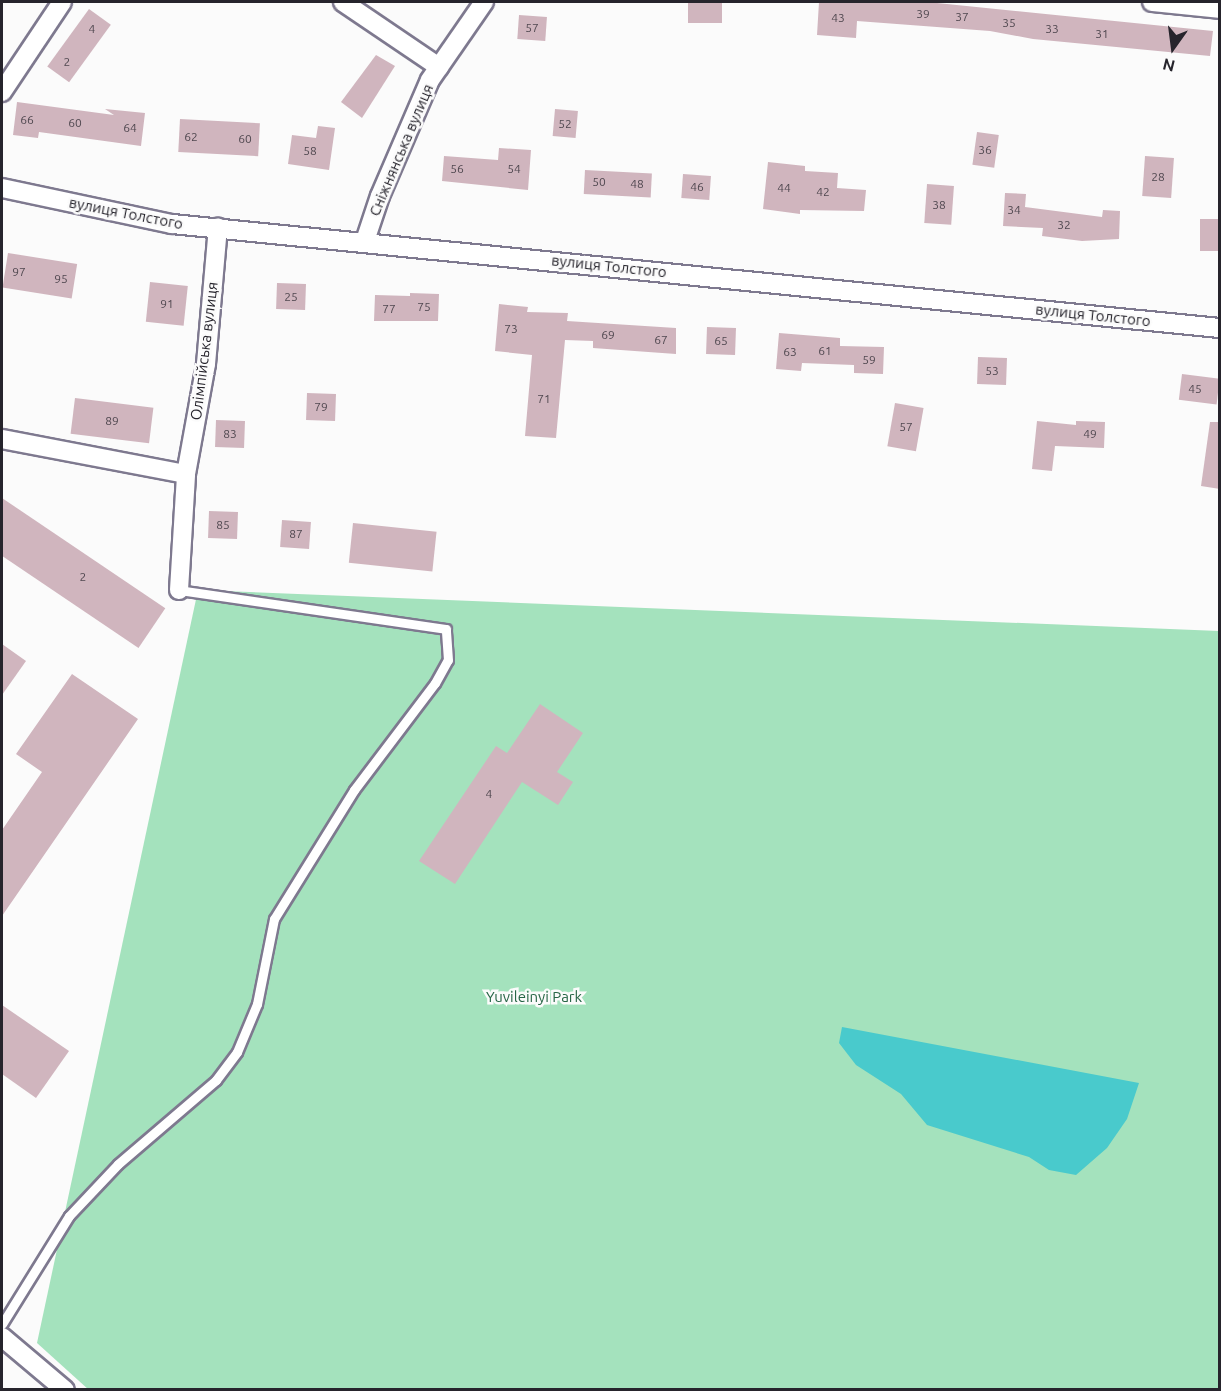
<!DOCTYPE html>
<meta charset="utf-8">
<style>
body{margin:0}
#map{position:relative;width:1221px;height:1391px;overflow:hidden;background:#fbfbfb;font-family:Ubuntu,sans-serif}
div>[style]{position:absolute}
.green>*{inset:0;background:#a4e2bd}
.water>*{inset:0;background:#49cacc}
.building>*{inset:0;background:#d0b5be;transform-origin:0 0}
.roads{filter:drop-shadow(2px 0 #7e798f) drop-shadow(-2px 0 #7e798f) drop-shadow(0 2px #7e798f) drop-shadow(0 -2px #7e798f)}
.lane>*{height:9px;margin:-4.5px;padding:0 4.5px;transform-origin:4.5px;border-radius:4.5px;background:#fff}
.street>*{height:18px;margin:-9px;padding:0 9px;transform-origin:9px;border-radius:9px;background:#fff}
span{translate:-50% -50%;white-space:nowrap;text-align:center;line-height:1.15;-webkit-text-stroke:5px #fbfbfb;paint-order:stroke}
.number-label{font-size:12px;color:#504850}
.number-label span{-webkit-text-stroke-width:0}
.street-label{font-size:15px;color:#26242c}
.park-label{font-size:15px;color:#266545}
.frame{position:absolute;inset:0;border:3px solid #26242c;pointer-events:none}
.north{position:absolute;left:1143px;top:18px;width:60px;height:60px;-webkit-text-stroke:4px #fbfbfb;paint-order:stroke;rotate:194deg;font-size:16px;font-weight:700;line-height:24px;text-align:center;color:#26242c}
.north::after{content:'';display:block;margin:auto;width:21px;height:27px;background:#26242c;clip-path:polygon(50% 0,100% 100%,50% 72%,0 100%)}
</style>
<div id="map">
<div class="green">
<div style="clip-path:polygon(198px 590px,1219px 631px,1219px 1389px,89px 1390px,37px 1343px)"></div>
</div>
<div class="water">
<div style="clip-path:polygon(842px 1027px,1139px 1083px,1127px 1119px,1107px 1148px,1076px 1175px,1049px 1170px,1029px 1157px,927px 1125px,901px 1094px,856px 1065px,839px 1043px)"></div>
</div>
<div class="building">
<div style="left:688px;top:2px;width:34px;height:21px"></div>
<div style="clip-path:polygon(819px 2px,937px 3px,1213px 31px,1210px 56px,1033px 39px,990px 31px,857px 21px,856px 38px,817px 35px)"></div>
<div style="left:89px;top:9px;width:27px;height:71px;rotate:36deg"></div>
<div style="left:519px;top:15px;width:28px;height:24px;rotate:4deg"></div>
<div style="clip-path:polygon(376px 55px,395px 66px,362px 118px,341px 102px)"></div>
<div style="clip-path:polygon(17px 102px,114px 115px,105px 109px,145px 113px,141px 146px,39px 132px,38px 138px,13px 135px)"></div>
<div style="left:555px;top:109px;width:23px;height:27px;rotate:5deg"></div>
<div style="left:180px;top:119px;width:80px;height:33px;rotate:3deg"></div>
<div style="clip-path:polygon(318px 126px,335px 128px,329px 170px,288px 164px,292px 135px,316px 138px)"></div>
<div style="left:977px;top:132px;width:22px;height:33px;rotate:8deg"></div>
<div style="clip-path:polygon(499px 148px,531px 150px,528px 190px,442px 181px,444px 156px,498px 160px)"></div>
<div style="left:1145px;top:156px;width:29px;height:40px;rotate:4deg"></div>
<div style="clip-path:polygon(768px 162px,805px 166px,805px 171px,838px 173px,837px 188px,866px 190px,864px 211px,800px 210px,800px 214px,763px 209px)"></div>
<div style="left:585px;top:170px;width:67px;height:24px;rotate:3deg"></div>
<div style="left:683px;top:174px;width:28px;height:24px;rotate:4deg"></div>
<div style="left:927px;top:184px;width:27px;height:39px;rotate:4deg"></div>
<div style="clip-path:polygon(1005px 193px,1026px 194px,1025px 207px,1102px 217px,1103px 210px,1120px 211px,1119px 239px,1082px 241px,1042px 236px,1043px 228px,1003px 226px)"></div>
<div style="left:1200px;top:219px;width:20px;height:32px"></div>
<div style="left:8px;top:253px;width:70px;height:35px;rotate:9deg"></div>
<div style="left:150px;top:282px;width:38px;height:40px;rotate:6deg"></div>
<div style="left:277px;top:283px;width:29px;height:26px;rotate:2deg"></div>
<div style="clip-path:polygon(410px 293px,439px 294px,438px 321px,374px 321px,375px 295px,410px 296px)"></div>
<div style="clip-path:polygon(499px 304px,528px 307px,527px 312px,568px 313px,567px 321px,676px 328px,676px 354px,593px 348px,593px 341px,565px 340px,556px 438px,525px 436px,532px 355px,495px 351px)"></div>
<div style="left:707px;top:327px;width:29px;height:27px;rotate:2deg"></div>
<div style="clip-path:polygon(779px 333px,840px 338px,840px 346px,884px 347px,883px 374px,854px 373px,854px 365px,802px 363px,801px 371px,776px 369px)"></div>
<div style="left:978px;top:357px;width:29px;height:27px;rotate:2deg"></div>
<div style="left:1182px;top:374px;width:38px;height:26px;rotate:7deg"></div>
<div style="left:307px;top:393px;width:29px;height:27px;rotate:2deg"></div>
<div style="left:75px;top:398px;width:79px;height:36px;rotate:7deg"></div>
<div style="left:895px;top:403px;width:29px;height:44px;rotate:10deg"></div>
<div style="left:216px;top:420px;width:29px;height:27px;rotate:2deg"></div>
<div style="clip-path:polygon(1037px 421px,1076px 425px,1076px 421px,1105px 422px,1104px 448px,1055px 446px,1052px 471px,1032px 469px)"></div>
<div style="clip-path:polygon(1210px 422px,1220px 422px,1220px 489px,1201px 486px)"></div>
<div style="left:2px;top:498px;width:197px;height:48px;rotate:34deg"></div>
<div style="left:209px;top:511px;width:29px;height:27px;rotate:2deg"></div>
<div style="left:282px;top:520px;width:29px;height:27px;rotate:4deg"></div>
<div style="left:353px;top:523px;width:84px;height:40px;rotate:6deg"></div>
<div style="clip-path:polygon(2px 644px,26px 661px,2px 695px)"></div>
<div style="clip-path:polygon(72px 674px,138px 719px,2px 916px,2px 830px,42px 772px,16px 754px)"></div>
<div style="clip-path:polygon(540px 704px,583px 733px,557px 772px,573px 782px,558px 805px,522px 782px,455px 884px,419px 861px,496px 746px,507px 753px)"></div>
<div style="clip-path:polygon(2px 1005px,69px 1051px,36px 1098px,2px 1074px)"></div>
</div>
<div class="roads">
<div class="lane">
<div style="left:2px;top:1324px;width:127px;rotate:-58.2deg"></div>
<div style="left:69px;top:1216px;width:71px;rotate:-46.7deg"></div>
<div style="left:118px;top:1164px;width:129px;rotate:-40.6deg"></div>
<div style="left:216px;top:1080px;width:35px;rotate:-53deg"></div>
<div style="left:237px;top:1052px;width:52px;rotate:-67.4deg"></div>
<div style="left:257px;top:1004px;width:87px;rotate:-78.7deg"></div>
<div style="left:274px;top:919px;width:152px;rotate:-58.2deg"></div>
<div style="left:354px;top:790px;width:134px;rotate:-52.9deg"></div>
<div style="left:435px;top:683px;width:26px;rotate:-61deg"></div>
<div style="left:448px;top:660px;width:31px;rotate:-94deg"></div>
<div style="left:446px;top:629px;width:270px;rotate:-171.7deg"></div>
</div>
<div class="street">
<div style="left:343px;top:2px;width:116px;rotate:34.1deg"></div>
<div style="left:1152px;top:2px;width:68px;rotate:5.9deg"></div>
<div style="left:2px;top:92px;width:108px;rotate:-56.3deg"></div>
<div style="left:2px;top:188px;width:174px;rotate:12deg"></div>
<div style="left:172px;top:224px;width:1053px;rotate:5.67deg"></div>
<div style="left:365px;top:241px;width:47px;rotate:-71.6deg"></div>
<div style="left:380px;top:196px;width:126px;rotate:-66.7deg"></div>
<div style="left:430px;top:80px;width:95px;rotate:-55.3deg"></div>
<div style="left:2px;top:439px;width:187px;rotate:10.8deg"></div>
<div style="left:179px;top:590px;width:116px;rotate:-86.5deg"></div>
<div style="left:186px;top:474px;width:112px;rotate:-79.7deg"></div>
<div style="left:206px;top:364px;width:137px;rotate:-85deg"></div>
<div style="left:2px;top:1337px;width:82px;rotate:40.1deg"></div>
</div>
</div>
<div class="number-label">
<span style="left:923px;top:14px">39</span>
<span style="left:962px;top:17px">37</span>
<span style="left:838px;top:18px">43</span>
<span style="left:1009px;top:23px">35</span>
<span style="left:532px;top:28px">57</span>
<span style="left:92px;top:29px">4</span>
<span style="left:1052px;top:29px">33</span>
<span style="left:1102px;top:34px">31</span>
<span style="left:67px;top:62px">2</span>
<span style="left:27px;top:120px">66</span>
<span style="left:75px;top:123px">60</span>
<span style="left:565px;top:124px">52</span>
<span style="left:130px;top:128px">64</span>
<span style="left:191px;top:137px">62</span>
<span style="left:245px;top:139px">60</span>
<span style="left:985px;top:150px">36</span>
<span style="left:310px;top:151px">58</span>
<span style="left:457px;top:169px">56</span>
<span style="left:514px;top:169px">54</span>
<span style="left:1158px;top:177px">28</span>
<span style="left:599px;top:182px">50</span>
<span style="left:637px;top:184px">48</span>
<span style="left:697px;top:187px">46</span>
<span style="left:784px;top:188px">44</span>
<span style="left:823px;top:192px">42</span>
<span style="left:939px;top:205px">38</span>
<span style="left:1014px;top:210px">34</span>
<span style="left:1064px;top:225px">32</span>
<span style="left:19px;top:272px">97</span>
<span style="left:61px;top:279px">95</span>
<span style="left:291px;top:297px">25</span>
<span style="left:167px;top:304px">91</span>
<span style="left:424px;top:307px">75</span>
<span style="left:389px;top:309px">77</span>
<span style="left:511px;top:329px">73</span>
<span style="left:608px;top:335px">69</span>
<span style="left:661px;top:340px">67</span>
<span style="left:721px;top:341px">65</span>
<span style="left:825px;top:351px">61</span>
<span style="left:790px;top:352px">63</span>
<span style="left:869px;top:360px">59</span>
<span style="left:992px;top:371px">53</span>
<span style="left:1195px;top:389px">45</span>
<span style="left:544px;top:399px">71</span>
<span style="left:321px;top:407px">79</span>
<span style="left:112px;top:421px">89</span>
<span style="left:906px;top:427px">57</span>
<span style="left:230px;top:434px">83</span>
<span style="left:1090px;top:434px">49</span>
<span style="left:223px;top:525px">85</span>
<span style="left:296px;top:534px">87</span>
<span style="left:83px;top:577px">2</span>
<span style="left:489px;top:794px">4</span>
</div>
<div class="street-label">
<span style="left:401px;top:150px;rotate:-67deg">Сніжнянська вулиця</span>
<span style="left:126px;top:213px;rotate:11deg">вулиця Толстого</span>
<span style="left:609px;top:266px;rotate:6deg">вулиця Толстого</span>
<span style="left:1093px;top:315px;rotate:6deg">вулиця Толстого</span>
<span style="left:204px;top:351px;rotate:-83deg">Олімпійська вулиця</span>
</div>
<div class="park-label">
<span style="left:534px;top:997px">Yuvileinyi Park</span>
</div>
<div class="frame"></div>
<div class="north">N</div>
</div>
